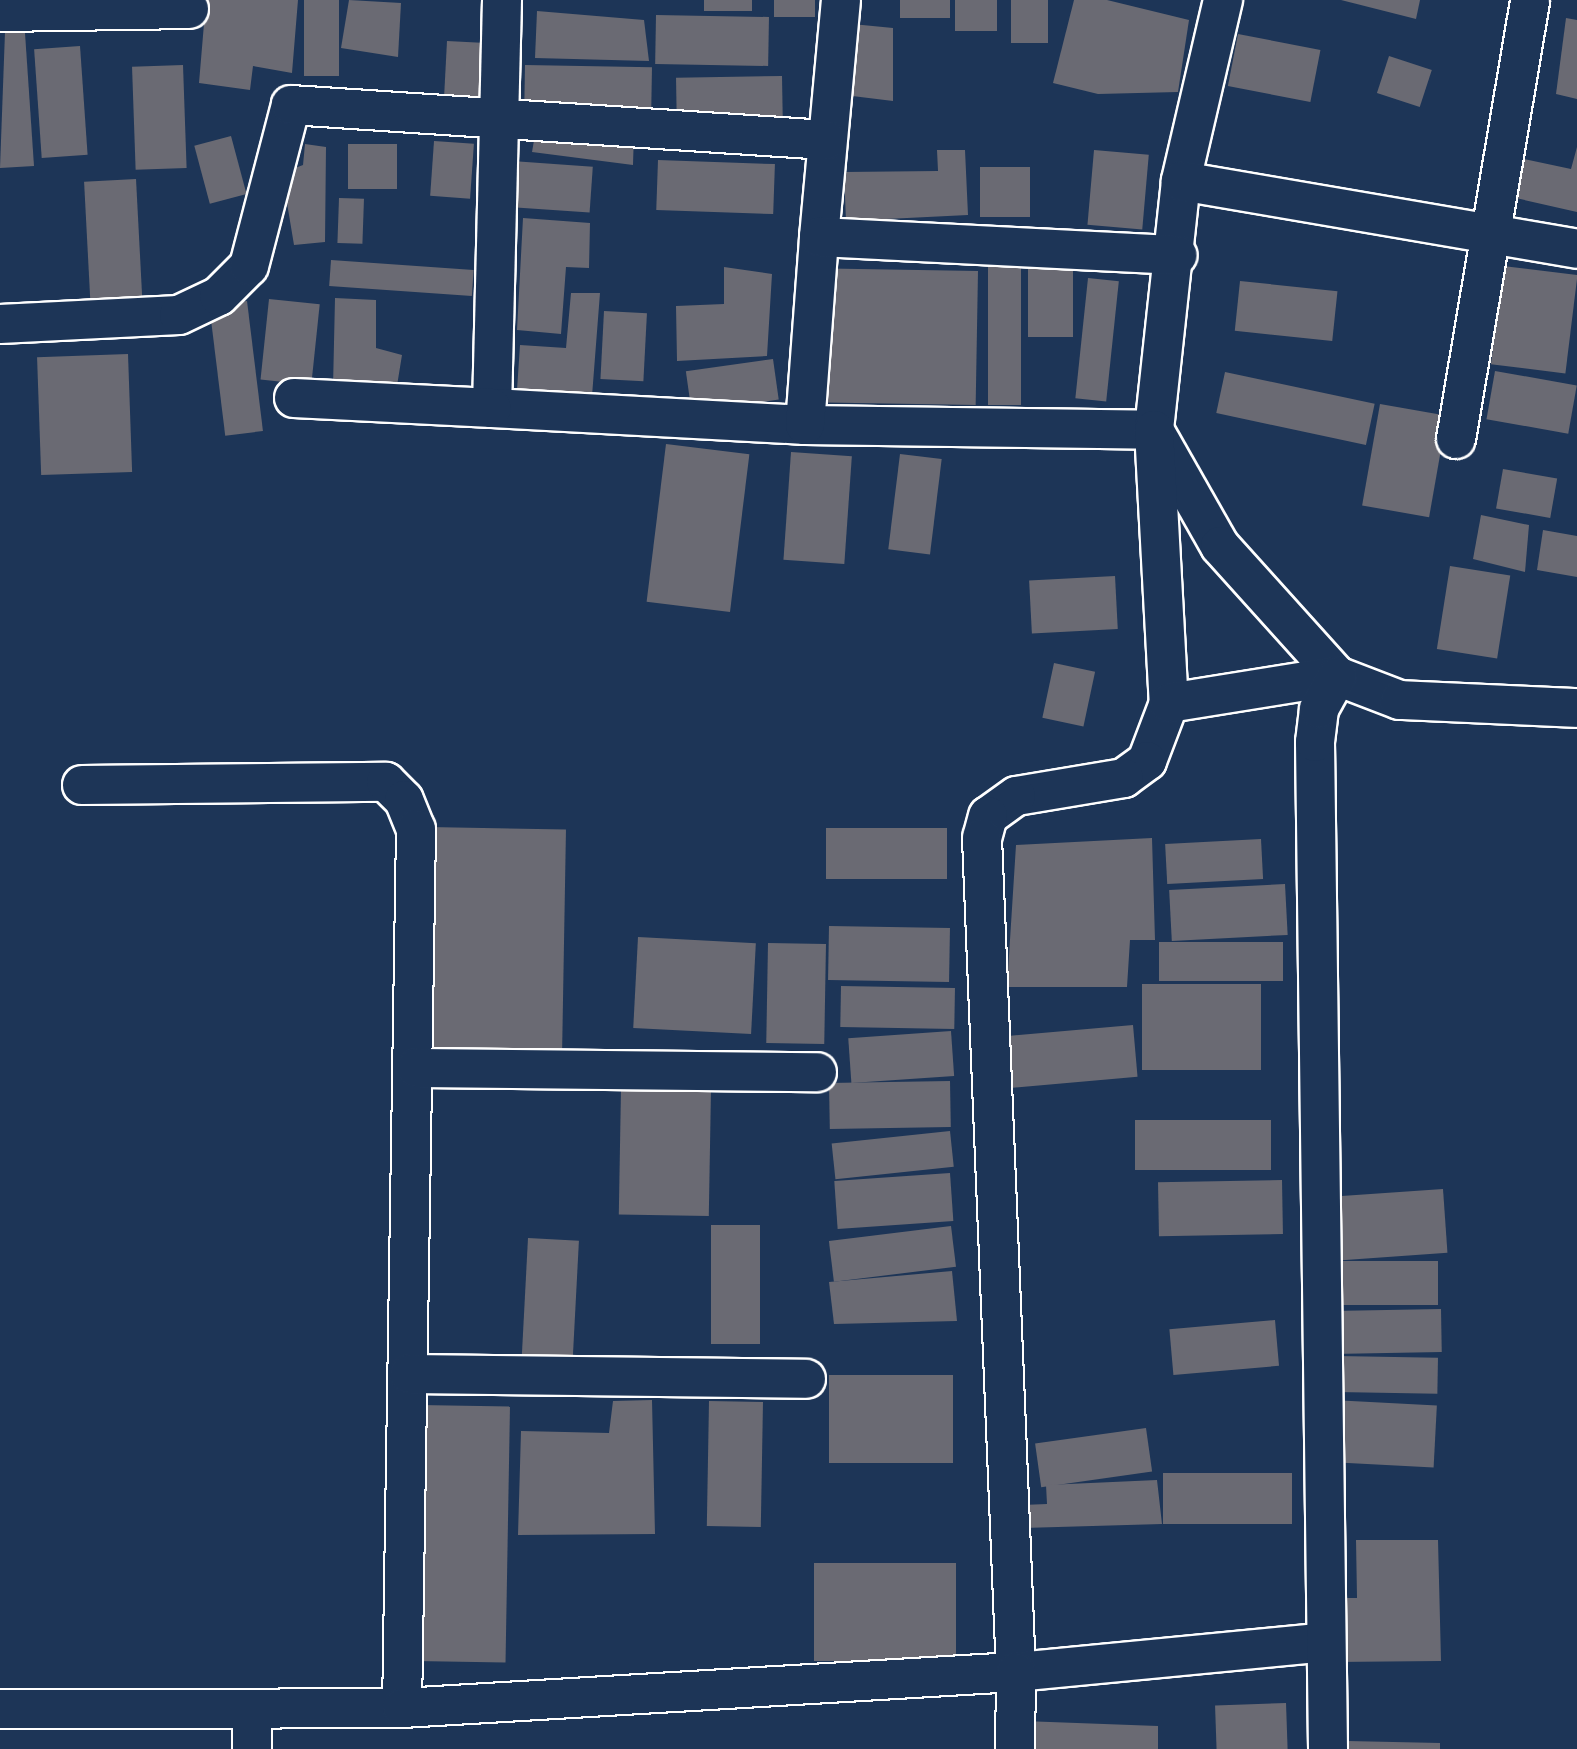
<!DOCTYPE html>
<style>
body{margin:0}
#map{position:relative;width:1577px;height:1749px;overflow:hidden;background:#1d3557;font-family:Dekko,sans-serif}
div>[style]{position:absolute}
.building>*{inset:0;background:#6a6a73;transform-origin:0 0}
.roads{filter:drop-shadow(2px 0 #fff) drop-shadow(-2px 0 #fff) drop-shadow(0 2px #fff) drop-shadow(0 -2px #fff)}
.minor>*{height:38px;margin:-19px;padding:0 19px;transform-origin:19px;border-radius:19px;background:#1d3557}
span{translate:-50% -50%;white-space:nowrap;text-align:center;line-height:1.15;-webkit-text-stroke:5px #1d3557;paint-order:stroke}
</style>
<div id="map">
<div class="building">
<div style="clip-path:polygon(206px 0,298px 0,292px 73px,253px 66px,250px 90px,199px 83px)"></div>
<div style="left:304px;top:0;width:35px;height:76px"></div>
<div style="clip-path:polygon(349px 0,401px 3px,398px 57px,341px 48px)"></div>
<div style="left:704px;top:0;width:48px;height:11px"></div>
<div style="left:774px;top:0;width:41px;height:17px"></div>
<div style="left:900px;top:0;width:50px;height:18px"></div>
<div style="left:955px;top:0;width:42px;height:31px"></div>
<div style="left:1011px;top:0;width:37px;height:43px"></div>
<div style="clip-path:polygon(1074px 0,1107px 0,1189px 20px,1178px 92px,1098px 94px,1053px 83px)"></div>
<div style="clip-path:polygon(1341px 0,1420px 0,1416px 19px)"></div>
<div style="clip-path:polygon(537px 11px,644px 20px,649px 61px,535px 58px)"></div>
<div style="left:656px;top:15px;width:113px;height:49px;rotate:1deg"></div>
<div style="clip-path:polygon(1566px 18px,1577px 20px,1577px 99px,1556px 94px)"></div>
<div style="clip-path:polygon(842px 23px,893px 28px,893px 101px,836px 94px)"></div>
<div style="clip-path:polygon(5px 32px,25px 33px,34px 166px,0 168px)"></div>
<div style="left:1238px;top:34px;width:84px;height:53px;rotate:11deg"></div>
<div style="left:447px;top:41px;width:39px;height:59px;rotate:3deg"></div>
<div style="left:80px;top:46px;width:109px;height:46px;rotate:86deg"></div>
<div style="left:1389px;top:56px;width:45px;height:39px;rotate:18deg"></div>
<div style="left:183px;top:65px;width:103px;height:51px;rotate:88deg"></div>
<div style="left:525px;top:65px;width:127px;height:48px;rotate:1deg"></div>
<div style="left:782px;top:76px;width:46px;height:106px;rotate:89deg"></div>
<div style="clip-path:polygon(537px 123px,634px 131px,633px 165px,532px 152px)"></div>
<div style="left:231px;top:136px;width:60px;height:38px;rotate:75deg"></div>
<div style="left:434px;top:141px;width:40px;height:55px;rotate:4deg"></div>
<div style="clip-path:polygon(305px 144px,326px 147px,325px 242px,294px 245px,282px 173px,303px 165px)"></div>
<div style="left:348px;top:144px;width:49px;height:45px"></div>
<div style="clip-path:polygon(1577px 147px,1577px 212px,1507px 196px,1514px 157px,1571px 169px)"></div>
<div style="clip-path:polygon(937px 150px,965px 150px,968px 215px,846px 221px,844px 172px,938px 171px)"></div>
<div style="left:1094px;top:150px;width:55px;height:75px;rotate:5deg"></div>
<div style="left:658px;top:160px;width:117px;height:50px;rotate:2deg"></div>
<div style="left:512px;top:161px;width:81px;height:46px;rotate:4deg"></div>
<div style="left:980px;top:167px;width:50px;height:50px"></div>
<div style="left:136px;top:179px;width:121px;height:52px;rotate:87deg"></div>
<div style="left:339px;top:198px;width:25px;height:45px;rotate:2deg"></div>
<div style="clip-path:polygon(523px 218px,590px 223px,589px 268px,566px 267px,561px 334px,517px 330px)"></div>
<div style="left:331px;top:260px;width:143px;height:26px;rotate:4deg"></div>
<div style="left:1021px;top:265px;width:140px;height:33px;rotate:90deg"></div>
<div style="left:1028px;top:265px;width:45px;height:72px"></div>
<div style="left:1503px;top:266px;width:75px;height:99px;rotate:7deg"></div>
<div style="clip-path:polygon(724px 267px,772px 274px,767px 356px,677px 361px,676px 306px,724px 304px)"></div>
<div style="left:978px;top:271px;width:134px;height:149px;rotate:91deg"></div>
<div style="left:1088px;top:278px;width:31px;height:121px;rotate:6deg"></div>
<div style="left:1240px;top:281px;width:98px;height:50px;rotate:6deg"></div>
<div style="clip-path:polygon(571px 293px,600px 293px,592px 396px,517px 390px,520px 345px,566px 348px)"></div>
<div style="clip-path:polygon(335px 298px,376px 300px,376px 348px,402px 355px,395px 398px,333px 387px)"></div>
<div style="left:269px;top:299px;width:51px;height:81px;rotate:6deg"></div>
<div style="left:247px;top:301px;width:131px;height:38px;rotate:83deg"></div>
<div style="left:604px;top:311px;width:43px;height:68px;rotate:3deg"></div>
<div style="left:128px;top:354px;width:118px;height:91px;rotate:88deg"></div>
<div style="left:773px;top:359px;width:41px;height:88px;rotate:82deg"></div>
<div style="left:1495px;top:371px;width:83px;height:49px;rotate:10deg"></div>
<div style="left:1225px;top:372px;width:153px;height:42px;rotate:12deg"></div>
<div style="left:1380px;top:404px;width:68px;height:103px;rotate:10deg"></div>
<div style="left:666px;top:444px;width:84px;height:159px;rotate:7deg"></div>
<div style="left:791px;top:452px;width:61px;height:108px;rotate:4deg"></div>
<div style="left:900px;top:454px;width:42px;height:96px;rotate:7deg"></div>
<div style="left:1503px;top:469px;width:55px;height:40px;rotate:10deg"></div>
<div style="clip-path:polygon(1481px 515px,1529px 525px,1525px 572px,1473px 559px)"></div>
<div style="clip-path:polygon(1543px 530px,1577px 536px,1577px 577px,1537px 570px)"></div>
<div style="left:1450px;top:566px;width:61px;height:84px;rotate:9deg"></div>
<div style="left:1115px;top:576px;width:53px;height:86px;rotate:87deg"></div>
<div style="left:1054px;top:663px;width:42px;height:56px;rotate:12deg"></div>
<div style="left:428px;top:827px;width:138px;height:222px;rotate:1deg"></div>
<div style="left:826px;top:828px;width:121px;height:51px"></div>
<div style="clip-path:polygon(1152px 838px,1155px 940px,1130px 940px,1127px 987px,1007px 987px,1016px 845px)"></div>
<div style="left:1261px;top:839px;width:40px;height:96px;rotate:87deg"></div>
<div style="left:1285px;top:884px;width:51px;height:116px;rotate:87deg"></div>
<div style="left:829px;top:926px;width:121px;height:54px;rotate:1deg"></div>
<div style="left:638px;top:937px;width:118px;height:91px;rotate:3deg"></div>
<div style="left:1283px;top:942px;width:39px;height:124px;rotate:90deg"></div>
<div style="left:768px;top:943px;width:58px;height:100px;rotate:1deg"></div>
<div style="left:1261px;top:984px;width:86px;height:119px;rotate:90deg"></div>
<div style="left:841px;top:986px;width:114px;height:41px;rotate:1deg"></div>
<div style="left:1133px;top:1025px;width:52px;height:125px;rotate:85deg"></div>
<div style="left:951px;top:1031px;width:45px;height:103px;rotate:86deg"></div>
<div style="left:950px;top:1081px;width:46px;height:121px;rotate:89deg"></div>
<div style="left:711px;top:1089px;width:127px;height:90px;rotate:91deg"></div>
<div style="left:1135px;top:1120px;width:136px;height:50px"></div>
<div style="left:950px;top:1131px;width:36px;height:119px;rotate:84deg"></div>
<div style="left:950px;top:1173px;width:48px;height:116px;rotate:86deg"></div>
<div style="left:1282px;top:1180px;width:54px;height:124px;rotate:89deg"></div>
<div style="left:1443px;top:1189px;width:64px;height:120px;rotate:86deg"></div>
<div style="left:711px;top:1225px;width:49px;height:119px"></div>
<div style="left:951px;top:1226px;width:41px;height:123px;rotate:83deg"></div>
<div style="left:528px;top:1238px;width:51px;height:121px;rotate:3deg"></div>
<div style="left:1335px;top:1261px;width:103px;height:44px"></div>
<div style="clip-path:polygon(952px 1271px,957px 1321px,834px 1324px,829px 1282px)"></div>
<div style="left:1441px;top:1309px;width:43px;height:109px;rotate:89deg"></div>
<div style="left:1275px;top:1320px;width:46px;height:106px;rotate:85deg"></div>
<div style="left:1337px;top:1356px;width:101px;height:36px;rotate:1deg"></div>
<div style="left:829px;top:1375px;width:124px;height:88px"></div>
<div style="clip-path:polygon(652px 1400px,655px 1534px,518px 1535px,521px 1431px,609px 1433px,613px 1401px)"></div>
<div style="left:1332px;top:1400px;width:105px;height:62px;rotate:3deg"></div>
<div style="left:709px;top:1401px;width:54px;height:125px;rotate:1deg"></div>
<div style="left:419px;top:1405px;width:91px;height:256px;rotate:1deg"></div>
<div style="left:1146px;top:1428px;width:44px;height:112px;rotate:82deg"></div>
<div style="left:1163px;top:1473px;width:129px;height:51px"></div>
<div style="clip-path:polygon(1157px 1480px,1162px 1524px,1023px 1528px,1022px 1505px,1047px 1504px,1046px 1485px)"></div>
<div style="clip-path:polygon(1356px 1540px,1438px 1540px,1441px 1661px,1335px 1662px,1335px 1598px,1357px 1598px)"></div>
<div style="left:814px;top:1563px;width:142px;height:98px"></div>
<div style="left:1286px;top:1703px;width:46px;height:71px;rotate:88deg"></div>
<div style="clip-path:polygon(1023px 1721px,1158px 1726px,1158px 1749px,1025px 1749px)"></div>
<div style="clip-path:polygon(1347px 1741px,1440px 1743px,1440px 1749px,1348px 1749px)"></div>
</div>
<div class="roads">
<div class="minor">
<div style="left:502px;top:0;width:408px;rotate:91.4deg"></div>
<div style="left:492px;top:408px;width:313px;rotate:3.1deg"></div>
<div style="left:805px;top:425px;width:349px;rotate:0.8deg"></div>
<div style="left:1154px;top:430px;width:133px;rotate:60.4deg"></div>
<div style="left:1220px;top:546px;width:175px;rotate:48deg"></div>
<div style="left:1337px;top:676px;width:67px;rotate:20.9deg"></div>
<div style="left:1400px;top:700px;width:177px;rotate:2.6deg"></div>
<div style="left:1223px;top:0;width:186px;rotate:103.1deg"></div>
<div style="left:1181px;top:181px;width:250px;rotate:96.2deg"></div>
<div style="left:1154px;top:430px;width:273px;rotate:86.9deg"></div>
<div style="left:1169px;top:703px;width:62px;rotate:110.8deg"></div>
<div style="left:1147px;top:761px;width:29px;rotate:144deg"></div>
<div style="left:1124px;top:778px;width:109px;rotate:170.5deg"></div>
<div style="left:1016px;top:796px;width:34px;rotate:144deg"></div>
<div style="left:988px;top:816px;width:23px;rotate:105deg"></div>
<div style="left:982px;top:838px;width:835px;rotate:87.67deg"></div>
<div style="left:1016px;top:1672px;width:311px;rotate:-5.5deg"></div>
<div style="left:0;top:12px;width:189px;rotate:-0.9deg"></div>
<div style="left:1181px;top:181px;width:402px;rotate:9.7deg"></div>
<div style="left:819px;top:237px;width:238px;rotate:-84.7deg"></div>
<div style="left:0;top:324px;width:179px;rotate:-2.9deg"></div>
<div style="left:179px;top:315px;width:44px;rotate:-25.4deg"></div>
<div style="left:219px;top:296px;width:42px;rotate:-45deg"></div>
<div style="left:249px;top:266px;width:166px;rotate:-75.4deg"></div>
<div style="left:291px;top:105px;width:537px;rotate:3.74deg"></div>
<div style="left:294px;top:398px;width:198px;rotate:2.9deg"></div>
<div style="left:805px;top:425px;width:189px;rotate:-85.7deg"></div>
<div style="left:819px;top:237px;width:359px;rotate:2.9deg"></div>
<div style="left:1456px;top:439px;width:445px;rotate:-80.4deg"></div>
<div style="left:1169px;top:703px;width:170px;rotate:-9.1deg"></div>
<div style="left:82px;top:785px;width:304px;rotate:-0.6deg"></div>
<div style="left:386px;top:782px;width:25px;rotate:45deg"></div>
<div style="left:404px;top:800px;width:31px;rotate:68deg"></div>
<div style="left:416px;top:829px;width:879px;rotate:90.91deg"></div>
<div style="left:416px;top:1068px;width:401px;rotate:0.6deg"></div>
<div style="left:409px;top:1374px;width:397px;rotate:0.7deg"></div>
<div style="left:0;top:1709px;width:402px;rotate:-0.1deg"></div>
<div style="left:402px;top:1708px;width:615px;rotate:-3.36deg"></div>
<div style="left:1016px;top:1672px;width:77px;rotate:90.7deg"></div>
<div style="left:252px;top:1749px;width:38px;rotate:-90deg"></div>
<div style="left:1328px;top:1749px;width:1007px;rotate:-90.74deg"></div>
<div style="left:1315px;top:742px;width:33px;rotate:-83deg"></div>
<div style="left:1319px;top:709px;width:38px;rotate:-61deg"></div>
</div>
</div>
</div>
